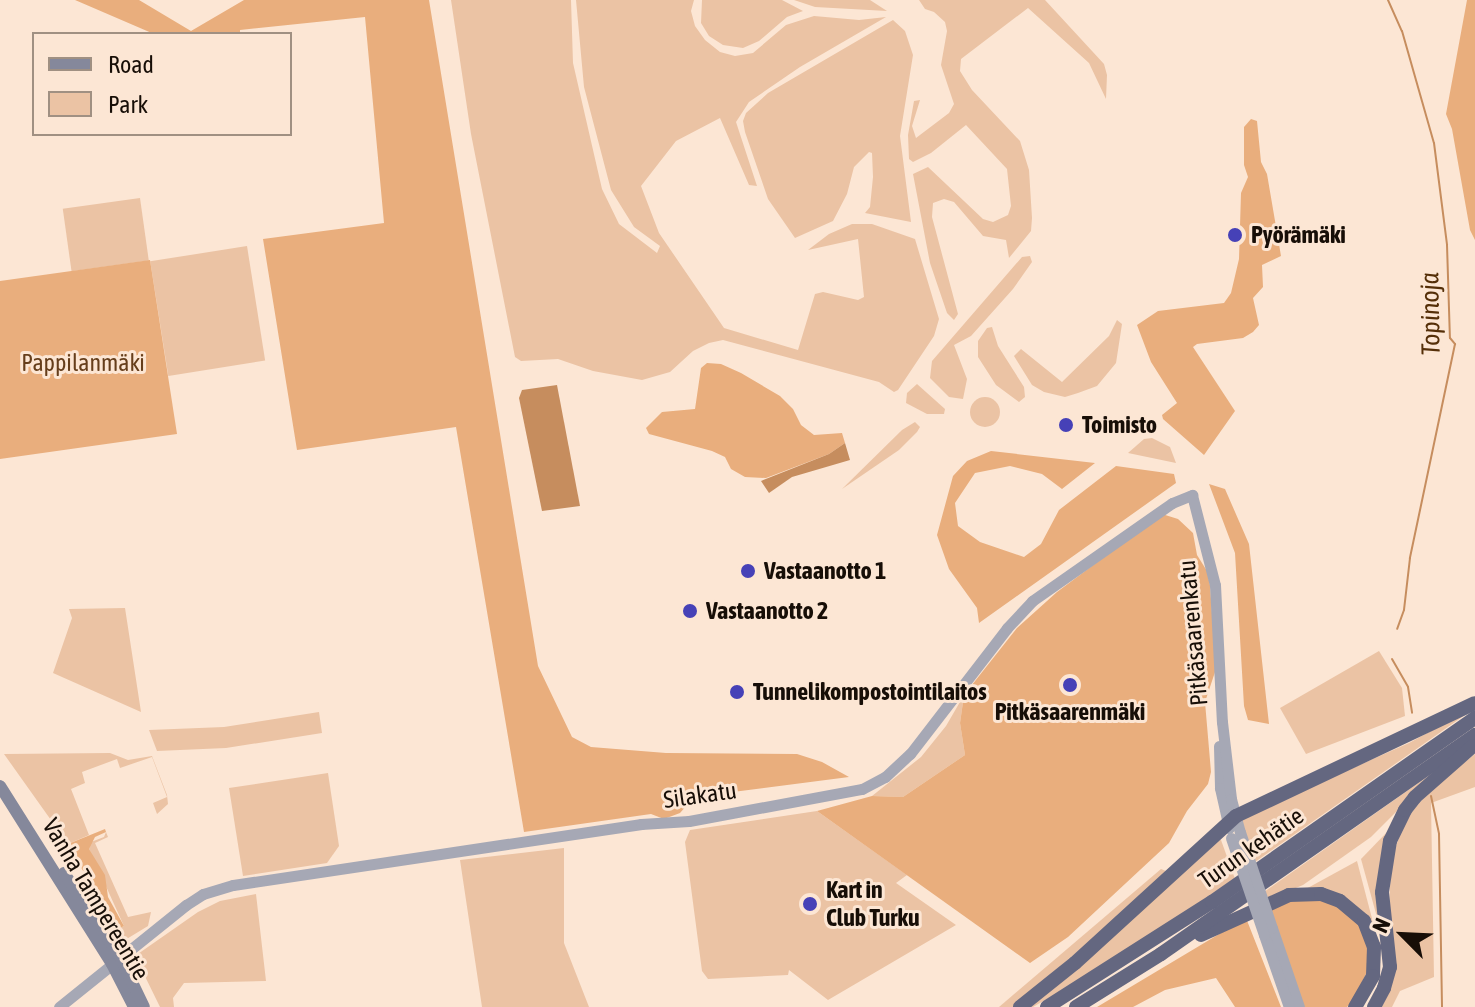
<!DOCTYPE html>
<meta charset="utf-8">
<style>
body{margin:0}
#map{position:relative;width:1475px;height:1007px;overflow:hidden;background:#fce6d4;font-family:"Asap Condensed",sans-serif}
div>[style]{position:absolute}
.green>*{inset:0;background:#ebc3a4;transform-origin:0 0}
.round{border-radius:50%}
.forest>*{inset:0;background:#e9ae7d}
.water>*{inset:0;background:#c68d5e}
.stream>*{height:2px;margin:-1px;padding:0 1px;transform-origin:1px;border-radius:1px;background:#c68d5e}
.tertiary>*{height:11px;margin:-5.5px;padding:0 5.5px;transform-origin:5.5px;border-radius:5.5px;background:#a6a8b5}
.secondary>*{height:12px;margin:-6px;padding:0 6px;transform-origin:6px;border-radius:6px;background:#85889b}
.trunk>*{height:14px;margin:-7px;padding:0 7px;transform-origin:7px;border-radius:7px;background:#646780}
.tertiary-bridge>*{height:11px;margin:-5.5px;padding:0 5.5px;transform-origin:5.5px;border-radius:5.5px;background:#a6a8b5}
.dots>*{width:22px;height:22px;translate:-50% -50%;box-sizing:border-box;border:4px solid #fce6d4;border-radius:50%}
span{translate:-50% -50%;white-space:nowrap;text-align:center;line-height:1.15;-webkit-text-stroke:6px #fce6d4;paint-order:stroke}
.poi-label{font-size:24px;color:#170e07;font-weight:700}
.left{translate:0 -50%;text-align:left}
.park-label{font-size:24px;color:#663e1b}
.street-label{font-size:24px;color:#170e07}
.water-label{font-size:26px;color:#552f08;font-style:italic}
.legend{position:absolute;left:32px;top:32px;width:260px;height:104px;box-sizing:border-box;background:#fce6d4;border:2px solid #a09082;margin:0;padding:10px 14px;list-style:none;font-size:24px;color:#170e07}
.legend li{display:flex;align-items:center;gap:16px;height:40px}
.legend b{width:40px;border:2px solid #a09082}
.north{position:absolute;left:1363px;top:895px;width:80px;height:80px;-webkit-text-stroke:6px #fce6d4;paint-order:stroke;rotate:294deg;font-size:22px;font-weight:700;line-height:32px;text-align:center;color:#170e07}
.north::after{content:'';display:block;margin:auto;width:28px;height:36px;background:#170e07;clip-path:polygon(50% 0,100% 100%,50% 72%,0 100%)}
</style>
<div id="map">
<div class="green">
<div style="clip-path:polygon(451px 0,571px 0,573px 63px,602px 189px,619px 224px,657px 253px,660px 246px,634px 227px,611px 190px,584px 87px,576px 0,694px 0,691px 11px,695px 26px,705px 40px,720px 52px,735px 56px,753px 53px,786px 25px,814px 16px,859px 20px,886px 17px,800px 67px,749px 102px,736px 122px,757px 186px,749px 185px,720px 118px,676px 141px,641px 186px,659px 233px,724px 328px,798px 350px,815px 294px,823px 292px,858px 300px,864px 297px,858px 239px,808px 250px,829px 234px,852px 224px,872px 224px,915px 239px,939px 319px,934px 336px,898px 390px,894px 392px,879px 382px,723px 340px,709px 343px,693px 351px,670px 372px,642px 380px,593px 371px,558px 359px,521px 361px,515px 357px,471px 134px)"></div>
<div style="clip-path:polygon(702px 0,782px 0,803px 11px,787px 17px,759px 41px,743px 48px,723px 45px,709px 36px,701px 23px)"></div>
<div style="clip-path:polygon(794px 0,870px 0,887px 11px,815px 7px)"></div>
<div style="clip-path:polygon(919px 0,1045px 0,1104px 64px,1107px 75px,1106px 99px,1089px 63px,1028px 8px,961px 59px,960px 71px,972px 90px,1020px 141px,1029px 170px,1032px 218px,1031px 231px,1009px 258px,1006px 240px,983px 236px,954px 202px,944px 199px,933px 203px,932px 217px,958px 314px,954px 320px,947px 313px,930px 263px,913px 174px,928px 167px,983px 219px,993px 222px,1008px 215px,1011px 206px,1007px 169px,966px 125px,931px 153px,913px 162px,909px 159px,908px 135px,914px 101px,920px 100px,912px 126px,916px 138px,949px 113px,954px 104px,941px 65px,947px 31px,945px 22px,934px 12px,925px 9px)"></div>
<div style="clip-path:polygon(893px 20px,905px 31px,913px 55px,900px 136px,911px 222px,865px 213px,870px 207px,873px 177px,872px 153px,869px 152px,854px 167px,847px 194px,833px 221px,795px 238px,768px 199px,745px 132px,743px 121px,746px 113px,768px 93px)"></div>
<div style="left:140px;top:198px;width:63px;height:78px;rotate:82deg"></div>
<div style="left:247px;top:246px;width:116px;height:98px;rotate:81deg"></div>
<div style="clip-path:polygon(1022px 257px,1030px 256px,1032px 262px,1013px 289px,971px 336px,954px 345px,967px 379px,963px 399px,949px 397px,930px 378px,932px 361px)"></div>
<div style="clip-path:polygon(1117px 320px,1122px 324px,1116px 363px,1097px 386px,1078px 393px,1065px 397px,1044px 392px,1032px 385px,1014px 356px,1021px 349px,1062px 382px,1109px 336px)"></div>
<div style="clip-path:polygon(992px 327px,998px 346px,1024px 387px,1025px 397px,1019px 402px,996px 385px,978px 357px,978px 341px,987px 328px)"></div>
<div style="clip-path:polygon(917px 384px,945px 409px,944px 414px,927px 414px,906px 403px,907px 393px)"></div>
<div class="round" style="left:970px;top:397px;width:30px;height:30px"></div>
<div style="clip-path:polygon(915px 422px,920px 427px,917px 432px,899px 450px,842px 489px,902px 430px)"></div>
<div style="clip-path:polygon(1152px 438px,1170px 447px,1176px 463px,1128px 453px,1144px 439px)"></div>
<div style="clip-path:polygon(125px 608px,141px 712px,53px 673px,72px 618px,69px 609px)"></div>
<div style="clip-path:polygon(1379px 651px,1402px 688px,1405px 716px,1306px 754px,1280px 708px)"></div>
<div style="clip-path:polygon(964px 695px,960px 723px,965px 755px,903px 797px,872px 796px,921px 757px,946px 726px)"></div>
<div style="clip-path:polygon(1475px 707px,1475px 708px,1255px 862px,1240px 818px,1409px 743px)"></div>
<div style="clip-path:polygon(319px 712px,322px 733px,226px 748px,157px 751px,149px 730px,224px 727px)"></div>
<div style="clip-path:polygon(110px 753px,128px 760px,152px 756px,167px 795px,168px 804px,157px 814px,153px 803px,167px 797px,152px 757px,120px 768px,117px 759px,82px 772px,85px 783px,71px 789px,89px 835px,68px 844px,4px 754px)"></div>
<div style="clip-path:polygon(1475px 754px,1475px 787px,1431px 803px,1434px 977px,1400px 991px,1392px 1007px,1380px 1007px,1386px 997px,1391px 859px,1406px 819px,1431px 789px)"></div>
<div style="clip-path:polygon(1441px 767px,1371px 837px,1303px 885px,1267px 900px,1264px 892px)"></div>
<div style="clip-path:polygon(328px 773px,339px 846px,327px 863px,243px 876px,229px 788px)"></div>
<div style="clip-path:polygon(817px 811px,907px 875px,896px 883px,956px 925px,828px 1000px,789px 970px,788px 975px,708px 979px,702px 971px,685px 842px,690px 830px)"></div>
<div style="clip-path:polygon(1390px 829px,1378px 921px,1361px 859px)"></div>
<div style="clip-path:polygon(106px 832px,108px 837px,95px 843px,128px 917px,151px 912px,148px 926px,125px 940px,116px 930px,124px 926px,89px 849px,91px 842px,104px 837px)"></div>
<div style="clip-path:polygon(1221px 840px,1235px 879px,1085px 977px,1033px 1007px,1025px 1007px,1215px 841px)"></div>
<div style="clip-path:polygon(564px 848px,564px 943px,589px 1007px,482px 1007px,460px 860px)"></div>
<div style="clip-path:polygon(1357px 861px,1375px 930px,1373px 931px,1304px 890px)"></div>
<div style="clip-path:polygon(1161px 869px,1166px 871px,1132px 905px,1013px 1007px,999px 1007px)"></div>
<div style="clip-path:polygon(256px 894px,266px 981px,184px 983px,173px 998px,174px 1007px,160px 1007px,135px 956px,198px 912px,220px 901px)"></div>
</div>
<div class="forest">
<div style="clip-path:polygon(75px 0,139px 0,191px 31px,244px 0,429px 0,538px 666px,572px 737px,591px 747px,666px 753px,797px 754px,822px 762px,849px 777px,694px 797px,680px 813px,664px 819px,651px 814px,524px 832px,456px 427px,297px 450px,263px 239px,384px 223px,365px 17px,240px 30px,240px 34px,154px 34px)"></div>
<div style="clip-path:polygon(1467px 0,1475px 0,1475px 240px,1470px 230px,1452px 129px,1446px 114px)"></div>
<div style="clip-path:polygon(1251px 119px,1257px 121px,1261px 162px,1267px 174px,1281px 256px,1262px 265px,1263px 287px,1253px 298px,1259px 325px,1253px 332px,1243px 338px,1197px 344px,1193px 347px,1235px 411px,1204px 455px,1163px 419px,1162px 415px,1177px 403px,1151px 362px,1137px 325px,1158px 311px,1224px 303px,1231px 293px,1239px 259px,1241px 193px,1248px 177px,1244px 165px,1244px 127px)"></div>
<div style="clip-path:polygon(150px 260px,177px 434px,0 459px,0 281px)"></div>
<div style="clip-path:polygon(707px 363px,721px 364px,741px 373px,780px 396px,793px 409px,801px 425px,814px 435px,842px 433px,845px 443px,829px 454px,766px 478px,745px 477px,731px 469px,725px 457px,712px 451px,649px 434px,646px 428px,662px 412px,695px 409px,701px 368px)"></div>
<div style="clip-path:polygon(991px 451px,1095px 463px,1062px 489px,1042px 474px,1010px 466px,975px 473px,955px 503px,958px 526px,980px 542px,1024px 557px,1041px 544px,1059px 510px,1116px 466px,1174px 474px,1176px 483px,979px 623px,977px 608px,949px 569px,937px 535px,953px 476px,967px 461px)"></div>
<div style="clip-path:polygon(1209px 484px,1225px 489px,1249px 544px,1269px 724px,1248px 720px,1244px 706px,1235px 553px)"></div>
<div style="clip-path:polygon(1162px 514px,1178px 519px,1193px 533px,1197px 555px,1207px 571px,1210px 585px,1216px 669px,1205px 702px,1211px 772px,1208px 784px,1187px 811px,1169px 843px,1068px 937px,1030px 963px,817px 811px,872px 796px,903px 797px,965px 755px,960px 723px,964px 695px,1017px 628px,1057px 592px)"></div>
<div style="clip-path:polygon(105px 829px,106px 832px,95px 837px,89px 849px,105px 875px,108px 897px,124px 926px,116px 930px,68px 844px)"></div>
<div style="clip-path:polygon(1309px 898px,1337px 904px,1360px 926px,1367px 942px,1368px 970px,1353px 1001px,1347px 1007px,1303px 1007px,1269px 906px)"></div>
<div style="clip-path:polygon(1246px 918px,1281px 1007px,1235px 1007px,1216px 978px,1165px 990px,1133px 1007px,1097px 1007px)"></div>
</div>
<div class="water">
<div style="clip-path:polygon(557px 385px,580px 506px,542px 511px,519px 398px,522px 390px)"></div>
<div style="clip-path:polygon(845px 443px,850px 460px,792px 477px,769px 493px,761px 481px,829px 454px)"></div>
</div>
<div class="stream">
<div style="left:1388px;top:0;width:34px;rotate:66deg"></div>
<div style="left:1402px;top:31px;width:116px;rotate:74.1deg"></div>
<div style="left:1434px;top:143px;width:103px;rotate:82.7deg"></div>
<div style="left:1447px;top:245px;width:93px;rotate:88.2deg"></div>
<div style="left:1450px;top:338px;width:8px;rotate:50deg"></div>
<div style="left:1455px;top:344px;width:219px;rotate:101.9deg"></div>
<div style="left:1410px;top:558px;width:52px;rotate:96.6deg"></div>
<div style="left:1404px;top:610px;width:20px;rotate:110deg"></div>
<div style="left:1392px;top:659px;width:32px;rotate:60deg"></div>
<div style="left:1408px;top:687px;width:26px;rotate:81deg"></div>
<div style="left:1431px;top:796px;width:39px;rotate:78deg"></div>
<div style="left:1439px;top:834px;width:173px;rotate:89deg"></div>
</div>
<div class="tertiary">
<div style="left:1219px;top:746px;width:42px;rotate:88.6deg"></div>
<div style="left:1220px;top:788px;width:41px;rotate:77.3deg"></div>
<div style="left:1272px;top:928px;width:83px;rotate:71.1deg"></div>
<div style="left:1264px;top:935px;width:76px;rotate:70.9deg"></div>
<div style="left:59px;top:1007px;width:163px;rotate:-38.8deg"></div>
<div style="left:186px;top:905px;width:20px;rotate:-33deg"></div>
<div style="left:203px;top:894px;width:31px;rotate:-17deg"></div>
<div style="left:233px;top:885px;width:413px;rotate:-8.5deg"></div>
<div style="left:641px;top:824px;width:48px;rotate:-3.6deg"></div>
<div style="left:689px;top:821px;width:176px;rotate:-10.5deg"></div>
<div style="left:862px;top:789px;width:26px;rotate:-28deg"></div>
<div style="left:885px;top:777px;width:34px;rotate:-43deg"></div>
<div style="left:910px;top:754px;width:159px;rotate:-52.4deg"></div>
<div style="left:1007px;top:628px;width:37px;rotate:-47deg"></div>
<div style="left:1032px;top:601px;width:171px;rotate:-35deg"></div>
<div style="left:1172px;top:503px;width:22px;rotate:-22deg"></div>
<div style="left:1192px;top:495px;width:93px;rotate:75.7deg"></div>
<div style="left:1215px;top:585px;width:137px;rotate:87.1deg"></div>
<div style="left:1222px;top:722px;width:78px;rotate:83.3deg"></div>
<div style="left:1231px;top:799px;width:34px;rotate:75deg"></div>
</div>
<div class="secondary">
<div style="left:0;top:786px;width:210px;rotate:57.8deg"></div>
<div style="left:112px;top:964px;width:48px;rotate:62.9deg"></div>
<div style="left:64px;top:873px;width:101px;rotate:56.3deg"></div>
<div style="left:120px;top:957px;width:55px;rotate:64.4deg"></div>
</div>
<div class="trunk">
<div style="left:1201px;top:935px;width:97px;rotate:-24.4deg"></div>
<div style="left:1289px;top:895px;width:32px;rotate:-2deg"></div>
<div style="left:1321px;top:894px;width:20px;rotate:20deg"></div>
<div style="left:1340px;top:901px;width:31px;rotate:40deg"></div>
<div style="left:1364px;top:921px;width:28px;rotate:69deg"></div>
<div style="left:1374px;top:947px;width:29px;rotate:92deg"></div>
<div style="left:1373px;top:976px;width:36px;rotate:120deg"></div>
<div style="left:1020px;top:1007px;width:70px;rotate:-38.7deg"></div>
<div style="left:1075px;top:963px;width:218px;rotate:-42.4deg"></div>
<div style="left:1236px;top:816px;width:264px;rotate:-25.3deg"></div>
<div style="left:1047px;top:1007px;width:196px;rotate:-32.5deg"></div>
<div style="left:1212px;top:902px;width:321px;rotate:-35deg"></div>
<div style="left:1076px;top:1007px;width:100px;rotate:-31.9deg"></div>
<div style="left:1161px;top:954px;width:383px;rotate:-34.9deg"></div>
<div style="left:1374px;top:1007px;width:21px;rotate:-62deg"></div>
<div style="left:1384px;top:988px;width:22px;rotate:-74deg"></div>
<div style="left:1390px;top:967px;width:75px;rotate:-96.1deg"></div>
<div style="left:1382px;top:892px;width:52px;rotate:-81.1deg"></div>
<div style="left:1390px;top:841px;width:34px;rotate:-64deg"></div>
<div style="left:1405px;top:810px;width:16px;rotate:-52deg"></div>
<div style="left:1415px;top:797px;width:77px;rotate:-41.3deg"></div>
</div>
<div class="tertiary-bridge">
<div style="left:1240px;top:832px;width:101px;rotate:71.6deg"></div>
<div style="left:1231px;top:838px;width:102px;rotate:71.2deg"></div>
</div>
<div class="dots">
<div style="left:1235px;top:235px;background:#4641b7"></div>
<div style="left:1066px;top:425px;background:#4641b7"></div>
<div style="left:748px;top:571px;background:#4641b7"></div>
<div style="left:690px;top:611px;background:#4641b7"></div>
<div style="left:1070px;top:685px;background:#4641b7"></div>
<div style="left:737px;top:692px;background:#4641b7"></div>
<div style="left:810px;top:904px;background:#4641b7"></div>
</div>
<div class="poi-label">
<span class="left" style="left:1251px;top:235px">Pyörämäki</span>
<span class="left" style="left:1082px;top:425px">Toimisto</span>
<span class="left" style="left:764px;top:571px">Vastaanotto 1</span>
<span class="left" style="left:706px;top:611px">Vastaanotto 2</span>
<span class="left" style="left:753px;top:692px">Tunnelikompostointilaitos</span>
<span style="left:1070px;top:712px">Pitkäsaarenmäki</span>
<span class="left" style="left:826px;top:904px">Kart in<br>Club Turku</span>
</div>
<div class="park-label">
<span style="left:83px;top:363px">Pappilanmäki</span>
</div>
<div class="street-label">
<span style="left:1193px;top:633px;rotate:-95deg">Pitkäsaarenkatu</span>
<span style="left:700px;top:795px;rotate:-8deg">Silakatu</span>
<span style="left:1251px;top:848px;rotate:-35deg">Turun kehätie</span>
<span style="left:96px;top:899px;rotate:59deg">Vanha Tampereentie</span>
</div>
<div class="water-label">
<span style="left:1431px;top:314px;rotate:-91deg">Topinoja</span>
</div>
<ul class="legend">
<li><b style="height:10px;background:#85889b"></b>Road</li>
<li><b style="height:22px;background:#ebc3a4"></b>Park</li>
</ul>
<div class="north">N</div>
</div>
